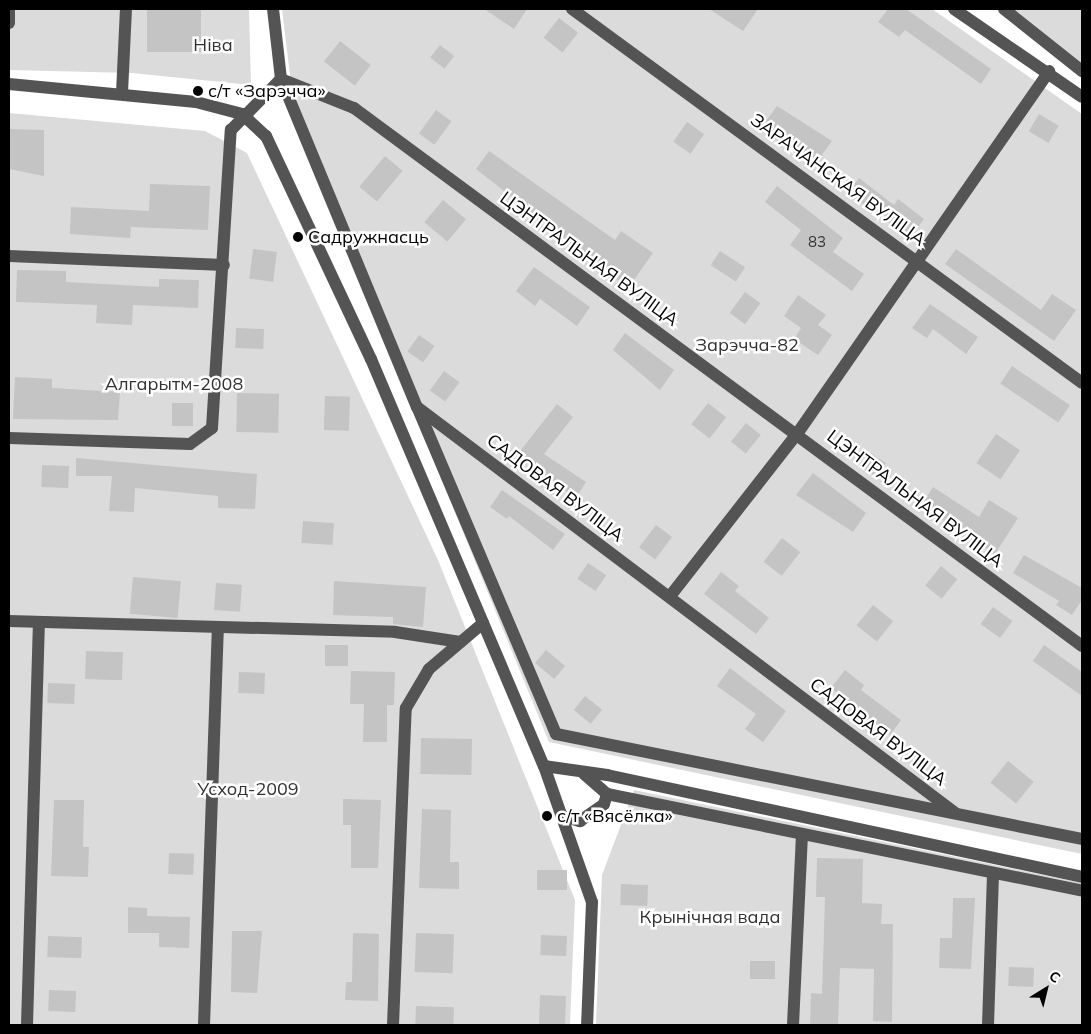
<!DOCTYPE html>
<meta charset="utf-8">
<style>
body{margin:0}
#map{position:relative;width:1091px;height:1034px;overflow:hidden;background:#fff;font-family:Mulish,sans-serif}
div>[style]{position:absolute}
.green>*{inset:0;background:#dbdbdb}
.building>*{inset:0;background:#c4c4c4;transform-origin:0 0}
.minor>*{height:12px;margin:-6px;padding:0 6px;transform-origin:6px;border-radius:6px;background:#545454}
.dots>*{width:14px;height:14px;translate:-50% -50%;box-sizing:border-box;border:2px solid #fff;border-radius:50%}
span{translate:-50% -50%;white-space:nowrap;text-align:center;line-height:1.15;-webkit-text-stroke:5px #fff;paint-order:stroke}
.number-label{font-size:15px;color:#313131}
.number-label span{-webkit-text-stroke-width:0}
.park-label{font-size:18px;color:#323232}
.poi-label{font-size:18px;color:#000}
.left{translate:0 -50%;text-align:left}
.street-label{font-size:18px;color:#000}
.frame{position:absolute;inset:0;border:10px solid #000;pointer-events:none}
.north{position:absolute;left:1021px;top:964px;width:50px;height:50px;-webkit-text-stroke:4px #fff;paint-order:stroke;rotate:36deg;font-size:14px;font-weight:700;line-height:20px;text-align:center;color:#000}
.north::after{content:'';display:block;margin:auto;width:18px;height:22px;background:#000;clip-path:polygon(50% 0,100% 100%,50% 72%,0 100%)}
</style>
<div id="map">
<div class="green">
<div style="clip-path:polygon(9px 9px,249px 9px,251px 85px,132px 73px,9px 70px)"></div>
<div style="clip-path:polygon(282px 9px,932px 9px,1082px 114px,1082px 854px,549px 742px,296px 124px)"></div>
<div style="clip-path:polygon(1008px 9px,1082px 9px,1082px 63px)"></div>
<div style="clip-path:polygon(9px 113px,205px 131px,247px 153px,438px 560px,575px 900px,570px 1025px,9px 1025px)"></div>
<div style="clip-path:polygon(634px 790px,1082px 883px,1082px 1025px,596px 1025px,602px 875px)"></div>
</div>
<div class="building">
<div style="clip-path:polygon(484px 9px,527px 9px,514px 29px)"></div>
<div style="clip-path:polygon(709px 9px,758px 9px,743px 31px)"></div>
<div style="clip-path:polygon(888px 9px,906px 9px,991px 69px,981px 84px,905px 30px,899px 37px,878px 22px)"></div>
<div style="left:147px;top:10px;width:54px;height:42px"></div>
<div style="left:559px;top:18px;width:24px;height:25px;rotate:38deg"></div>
<div style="left:340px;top:41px;width:39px;height:26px;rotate:38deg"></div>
<div style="left:440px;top:45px;width:18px;height:16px;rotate:38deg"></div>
<div style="clip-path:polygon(777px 106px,832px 141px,813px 167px,761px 128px)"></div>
<div style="left:436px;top:110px;width:19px;height:29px;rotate:36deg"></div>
<div style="left:1039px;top:114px;width:23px;height:20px;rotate:31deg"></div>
<div style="left:687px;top:122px;width:21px;height:24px;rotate:35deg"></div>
<div style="clip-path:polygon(9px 129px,44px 130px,44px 176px,9px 169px)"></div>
<div style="clip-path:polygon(489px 151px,615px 240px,621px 231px,653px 253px,628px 288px,476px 169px)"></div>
<div style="left:385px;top:156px;width:23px;height:40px;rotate:40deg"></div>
<div style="clip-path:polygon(859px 178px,894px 205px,898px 199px,924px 219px,910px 238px,848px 193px)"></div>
<div style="clip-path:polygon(150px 184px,210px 186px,208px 230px,131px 227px,130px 238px,70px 234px,71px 207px,149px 211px)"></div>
<div style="clip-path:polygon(777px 186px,843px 238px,833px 252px,864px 274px,852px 291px,790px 245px,801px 230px,765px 202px)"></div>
<div style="left:443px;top:200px;width:30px;height:29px;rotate:40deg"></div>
<div style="left:253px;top:249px;width:24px;height:30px;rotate:7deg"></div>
<div style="clip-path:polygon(956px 249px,1041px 310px,1052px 294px,1076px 310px,1054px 341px,945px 264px)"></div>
<div style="left:720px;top:251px;width:30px;height:17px;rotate:33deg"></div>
<div style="clip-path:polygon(534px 267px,590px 307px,577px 326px,540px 299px,535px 306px,516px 291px)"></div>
<div style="clip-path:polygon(17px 270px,66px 271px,66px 282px,159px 287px,159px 279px,199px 280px,198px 308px,133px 305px,132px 325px,96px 323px,97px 305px,16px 302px)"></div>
<div style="left:745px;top:292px;width:19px;height:26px;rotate:36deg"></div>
<div style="clip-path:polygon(798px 295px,826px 315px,818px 325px,832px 335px,818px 355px,794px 339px,801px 328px,784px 316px)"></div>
<div style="clip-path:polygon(930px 304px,978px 337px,966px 354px,933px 329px,927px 338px,912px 328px)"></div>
<div style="left:236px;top:328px;width:28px;height:20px;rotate:2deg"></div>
<div style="clip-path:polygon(625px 333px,674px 370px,660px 390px,613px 350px)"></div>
<div style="left:419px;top:335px;width:19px;height:20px;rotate:35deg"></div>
<div style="left:1012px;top:366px;width:70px;height:21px;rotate:34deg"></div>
<div style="left:444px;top:371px;width:19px;height:24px;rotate:36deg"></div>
<div style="clip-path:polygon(15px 377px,52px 379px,52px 388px,120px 392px,118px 420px,13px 419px)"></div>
<div style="left:237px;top:393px;width:42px;height:39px;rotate:1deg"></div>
<div style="left:325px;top:396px;width:25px;height:34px;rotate:2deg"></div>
<div style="left:172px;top:403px;width:21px;height:23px"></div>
<div style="left:708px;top:403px;width:23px;height:27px;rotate:38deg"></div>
<div style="clip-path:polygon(557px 404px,573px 417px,544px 454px,586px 482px,576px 498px,517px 455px)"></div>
<div style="left:746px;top:423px;width:19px;height:24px;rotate:39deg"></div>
<div style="left:996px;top:434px;width:29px;height:35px;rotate:34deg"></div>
<div style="left:871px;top:453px;width:18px;height:17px;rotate:34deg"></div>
<div style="clip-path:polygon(76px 458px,257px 474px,255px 509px,218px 508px,218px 496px,135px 488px,134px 512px,109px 511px,112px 476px,76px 476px)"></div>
<div style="left:42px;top:465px;width:27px;height:22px;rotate:2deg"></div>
<div style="clip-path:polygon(813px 473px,866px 513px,853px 532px,796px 495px)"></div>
<div style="clip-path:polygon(933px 487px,979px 517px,989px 500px,1018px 518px,995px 554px,921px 506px)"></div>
<div style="clip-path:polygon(502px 490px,565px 534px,553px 550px,509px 516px,507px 519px,490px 507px)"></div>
<div style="left:303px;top:521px;width:31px;height:22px;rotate:4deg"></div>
<div style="left:656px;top:525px;width:20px;height:28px;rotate:37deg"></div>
<div style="left:782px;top:538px;width:23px;height:30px;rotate:38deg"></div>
<div style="clip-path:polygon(1024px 555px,1082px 588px,1082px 600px,1072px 615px,1056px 605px,1059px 601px,1013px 573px)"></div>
<div style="left:588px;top:563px;width:22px;height:19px;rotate:34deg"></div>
<div style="left:941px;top:566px;width:21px;height:25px;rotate:39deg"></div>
<div style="clip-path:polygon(721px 572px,739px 586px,735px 591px,769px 618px,756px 634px,704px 594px)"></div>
<div style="left:133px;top:577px;width:48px;height:37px;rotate:5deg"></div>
<div style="clip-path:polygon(334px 581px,426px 587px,423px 627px,393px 624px,393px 617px,333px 615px)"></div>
<div style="left:216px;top:583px;width:26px;height:27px;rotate:4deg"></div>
<div style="left:873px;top:605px;width:26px;height:26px;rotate:39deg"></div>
<div style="left:993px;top:607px;width:24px;height:21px;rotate:36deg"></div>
<div style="left:325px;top:645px;width:23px;height:21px"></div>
<div style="clip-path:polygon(1044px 645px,1082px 672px,1082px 696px,1033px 661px)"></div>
<div style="left:546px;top:650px;width:25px;height:17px;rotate:40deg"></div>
<div style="left:86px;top:651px;width:37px;height:28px;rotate:2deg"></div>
<div style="clip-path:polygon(730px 668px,786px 711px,763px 742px,745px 729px,756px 714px,717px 686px)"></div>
<div style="clip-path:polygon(845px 670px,864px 685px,861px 690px,901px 720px,890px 735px,831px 688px)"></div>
<div style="clip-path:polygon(351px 671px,395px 672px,394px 705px,387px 705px,387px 742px,363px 742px,364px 704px,350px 704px)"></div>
<div style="left:239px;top:672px;width:26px;height:21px;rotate:2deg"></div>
<div style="left:48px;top:683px;width:27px;height:20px;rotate:2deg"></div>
<div style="left:585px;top:696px;width:22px;height:18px;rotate:39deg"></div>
<div style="left:421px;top:738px;width:51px;height:36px;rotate:1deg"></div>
<div style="left:1008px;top:761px;width:33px;height:28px;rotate:39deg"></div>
<div style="clip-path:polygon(343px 799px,381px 800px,378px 868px,351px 868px,351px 825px,343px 825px)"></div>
<div style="clip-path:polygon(54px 800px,84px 800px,83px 847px,89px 847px,88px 877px,51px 876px)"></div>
<div style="clip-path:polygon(422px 809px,451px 810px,450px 862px,459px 862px,459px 889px,419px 888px)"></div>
<div style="left:169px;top:853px;width:25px;height:21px;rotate:2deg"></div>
<div style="clip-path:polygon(817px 858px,863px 859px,862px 903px,882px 904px,881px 924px,893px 924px,892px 1022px,873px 1021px,874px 969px,840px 968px,838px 1025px,810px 1025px,811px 993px,822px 994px,825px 897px,816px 897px)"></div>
<div style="left:537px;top:870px;width:30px;height:20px"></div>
<div style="left:621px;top:884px;width:27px;height:21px;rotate:2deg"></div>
<div style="clip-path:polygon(953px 898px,975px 898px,971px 969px,939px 968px,940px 938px,952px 938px)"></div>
<div style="clip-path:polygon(128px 907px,147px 908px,147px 916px,190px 917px,189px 948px,159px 947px,159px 933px,128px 933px)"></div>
<div style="clip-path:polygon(232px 931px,262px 931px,257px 993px,231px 992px)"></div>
<div style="clip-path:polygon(353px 933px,379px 934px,378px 1001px,345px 1000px,346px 982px,352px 982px)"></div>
<div style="left:416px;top:933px;width:38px;height:39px;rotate:2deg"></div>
<div style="left:541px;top:935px;width:26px;height:20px;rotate:2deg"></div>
<div style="left:48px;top:936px;width:34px;height:21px;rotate:2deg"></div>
<div style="left:750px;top:961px;width:25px;height:18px"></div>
<div style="left:1009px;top:967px;width:25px;height:19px;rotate:2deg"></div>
<div style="left:49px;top:990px;width:27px;height:21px;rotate:2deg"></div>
<div style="left:540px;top:995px;width:26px;height:30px;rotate:2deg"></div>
<div style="left:416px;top:1006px;width:38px;height:19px;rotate:2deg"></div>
</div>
<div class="minor">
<div style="left:572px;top:9px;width:632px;rotate:36.25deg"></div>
<div style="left:954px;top:9px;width:155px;rotate:34.5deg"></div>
<div style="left:1004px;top:9px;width:100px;rotate:38.5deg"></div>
<div style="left:9px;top:23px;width:14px;rotate:-90deg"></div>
<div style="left:281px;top:79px;width:355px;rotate:67.5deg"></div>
<div style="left:417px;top:407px;width:673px;rotate:37.02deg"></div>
<div style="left:281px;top:79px;width:79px;rotate:21.7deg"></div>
<div style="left:354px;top:108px;width:905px;rotate:36.46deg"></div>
<div style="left:9px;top:84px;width:188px;rotate:5.5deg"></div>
<div style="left:196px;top:102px;width:48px;rotate:14.6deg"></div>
<div style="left:242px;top:114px;width:33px;rotate:43deg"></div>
<div style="left:266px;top:136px;width:246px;rotate:64.8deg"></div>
<div style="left:371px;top:359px;width:442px;rotate:67deg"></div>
<div style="left:544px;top:766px;width:144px;rotate:70.6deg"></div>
<div style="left:592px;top:902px;width:123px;rotate:92.3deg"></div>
<div style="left:122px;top:93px;width:84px;rotate:-87.3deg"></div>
<div style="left:9px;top:256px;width:215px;rotate:2.4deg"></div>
<div style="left:418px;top:409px;width:353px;rotate:67deg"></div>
<div style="left:556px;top:734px;width:536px;rotate:11.29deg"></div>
<div style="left:9px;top:438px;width:181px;rotate:1.9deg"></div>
<div style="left:190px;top:444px;width:27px;rotate:-36deg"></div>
<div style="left:212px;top:428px;width:299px;rotate:-86.4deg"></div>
<div style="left:231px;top:130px;width:71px;rotate:-45.6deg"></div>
<div style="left:281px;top:79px;width:70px;rotate:-96.5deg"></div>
<div style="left:671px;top:595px;width:204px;rotate:-52deg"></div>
<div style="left:797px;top:434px;width:442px;rotate:-55.2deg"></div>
<div style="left:9px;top:621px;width:386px;rotate:1.6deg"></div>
<div style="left:395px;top:632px;width:66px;rotate:8.7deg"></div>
<div style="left:544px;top:766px;width:64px;rotate:8.1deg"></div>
<div style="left:607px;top:775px;width:486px;rotate:12.1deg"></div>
<div style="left:607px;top:794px;width:485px;rotate:11.5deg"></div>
<div style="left:562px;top:816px;width:19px;rotate:16deg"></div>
<div style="left:580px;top:821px;width:29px;rotate:-35deg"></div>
<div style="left:604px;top:804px;width:10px;rotate:-73deg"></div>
<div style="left:607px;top:794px;width:30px;rotate:-139deg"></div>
<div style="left:27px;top:1025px;width:403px;rotate:-88.3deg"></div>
<div style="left:204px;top:1025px;width:398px;rotate:-88deg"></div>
<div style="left:393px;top:1025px;width:317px;rotate:-87.7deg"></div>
<div style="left:406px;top:708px;width:45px;rotate:-59.5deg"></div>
<div style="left:429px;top:669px;width:71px;rotate:-40.4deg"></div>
<div style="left:793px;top:1025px;width:191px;rotate:-87.3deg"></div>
<div style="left:988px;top:1025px;width:152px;rotate:-88.1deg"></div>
</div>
<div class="dots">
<div style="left:198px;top:91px;background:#000"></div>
<div style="left:298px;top:237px;background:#000"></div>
<div style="left:547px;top:816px;background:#000"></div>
</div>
<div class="number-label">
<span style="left:817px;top:242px">83</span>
</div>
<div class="park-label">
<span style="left:213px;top:45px">Ніва</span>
<span style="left:747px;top:345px">Зарэчча-82</span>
<span style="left:174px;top:384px">Алгарытм-2008</span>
<span style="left:248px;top:789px">Усход-2009</span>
<span style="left:710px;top:917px">Крынічная вада</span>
</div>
<div class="poi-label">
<span class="left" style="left:208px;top:91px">с/т «Зарэчча»</span>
<span class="left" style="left:308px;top:237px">Садружнасць</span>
<span class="left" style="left:557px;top:816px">с/т «Вясёлка»</span>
</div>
<div class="street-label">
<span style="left:838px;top:180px;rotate:36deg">ЗАРАЧАНСКАЯ ВУЛІЦА</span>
<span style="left:589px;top:259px;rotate:36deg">ЦЭНТРАЛЬНАЯ ВУЛІЦА</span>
<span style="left:555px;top:488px;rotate:37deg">САДОВАЯ ВУЛІЦА</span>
<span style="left:915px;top:499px;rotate:37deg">ЦЭНТРАЛЬНАЯ ВУЛІЦА</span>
<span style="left:878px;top:732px;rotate:37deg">САДОВАЯ ВУЛІЦА</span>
</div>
<div class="frame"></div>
<div class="north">С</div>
</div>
